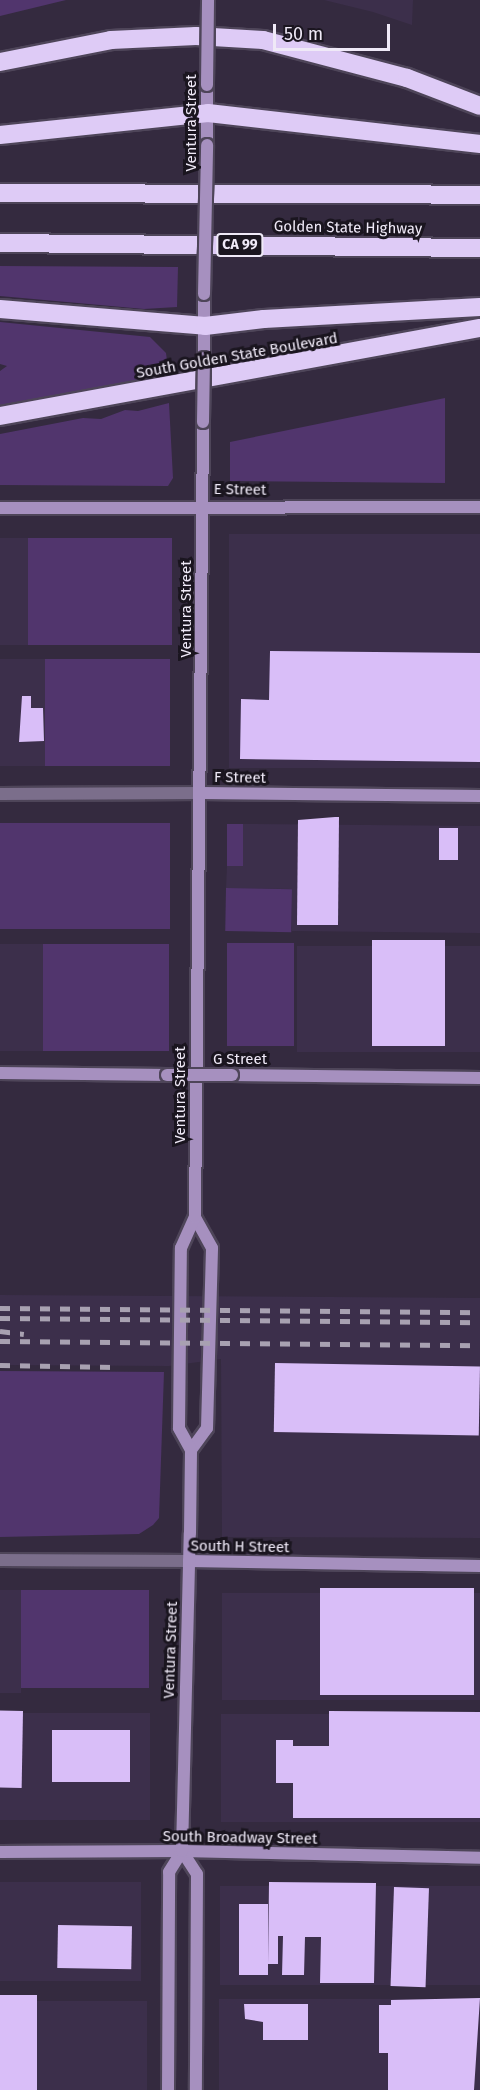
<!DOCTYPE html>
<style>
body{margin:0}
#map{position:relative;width:480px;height:2090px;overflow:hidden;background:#342a3f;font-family:"Fira Sans",sans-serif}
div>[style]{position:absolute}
.built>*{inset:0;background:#3c2f4b;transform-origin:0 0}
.green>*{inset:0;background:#51356d;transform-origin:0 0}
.building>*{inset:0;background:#d9bef8;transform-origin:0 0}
.roads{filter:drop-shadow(2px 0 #4e4559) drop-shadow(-2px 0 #4e4559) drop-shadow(0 2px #4e4559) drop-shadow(0 -2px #4e4559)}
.street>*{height:12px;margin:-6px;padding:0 6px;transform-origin:6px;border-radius:6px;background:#7b6e8b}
.secondary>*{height:12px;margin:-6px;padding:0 6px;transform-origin:6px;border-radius:6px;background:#a690bf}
.highway>*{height:18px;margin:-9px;padding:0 9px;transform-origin:9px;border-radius:9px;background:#decbf6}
.rail>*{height:4.5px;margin-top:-2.25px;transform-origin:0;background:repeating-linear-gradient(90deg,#a8a1b1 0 10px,transparent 0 20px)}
.bridges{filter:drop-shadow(2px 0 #4e4559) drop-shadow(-2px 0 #4e4559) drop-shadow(0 2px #4e4559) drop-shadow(0 -2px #4e4559)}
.secondary-bridge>*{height:12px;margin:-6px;padding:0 6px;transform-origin:6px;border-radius:6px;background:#a690bf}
span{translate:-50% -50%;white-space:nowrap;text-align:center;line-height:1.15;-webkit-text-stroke:6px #1a151f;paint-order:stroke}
.shield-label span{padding:2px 4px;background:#1a151f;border:2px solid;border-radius:4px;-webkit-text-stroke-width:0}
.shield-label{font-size:14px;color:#efe9f7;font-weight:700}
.street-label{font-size:15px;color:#efe9f7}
.scale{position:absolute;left:273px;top:24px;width:117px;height:27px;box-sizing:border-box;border:3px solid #efe9f7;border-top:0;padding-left:8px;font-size:18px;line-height:21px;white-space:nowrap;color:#efe9f7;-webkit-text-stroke:4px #1a151f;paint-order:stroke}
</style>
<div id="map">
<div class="built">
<div style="clip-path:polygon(324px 0,413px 0,412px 25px,373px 12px)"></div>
<div style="left:480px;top:534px;width:234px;height:251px;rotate:90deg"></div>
<div style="left:0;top:538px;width:28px;height:107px"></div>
<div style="left:0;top:659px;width:45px;height:107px"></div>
<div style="clip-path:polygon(243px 824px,480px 826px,480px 933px,292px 931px,292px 889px,226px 888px,227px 866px,243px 865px)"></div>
<div style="left:0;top:944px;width:43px;height:107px"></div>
<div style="left:297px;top:946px;width:183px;height:106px"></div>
<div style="clip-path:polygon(0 1295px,480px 1298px,480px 1538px,222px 1537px,221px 1359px,169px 1366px,0 1365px)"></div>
<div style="left:0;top:1590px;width:21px;height:103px"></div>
<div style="left:222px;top:1593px;width:258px;height:107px"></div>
<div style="left:0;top:1713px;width:150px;height:107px"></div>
<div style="left:221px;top:1714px;width:259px;height:108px"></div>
<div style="left:0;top:1882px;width:141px;height:99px"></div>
<div style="left:220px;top:1886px;width:260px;height:99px"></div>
<div style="left:219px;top:1999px;width:261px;height:91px"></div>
<div style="left:0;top:2001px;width:147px;height:89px"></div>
</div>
<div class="green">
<div style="clip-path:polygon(0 0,66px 0,0 16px)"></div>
<div style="clip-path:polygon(0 266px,178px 267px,177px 307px,144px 309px,0 296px)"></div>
<div style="clip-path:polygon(0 322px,150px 337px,166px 353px,169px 376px,0 405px,0 371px,7px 366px,0 364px)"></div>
<div style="clip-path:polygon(445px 398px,445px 483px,230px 481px,230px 442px)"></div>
<div style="clip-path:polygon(169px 403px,173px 478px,168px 486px,0 485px,0 434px,83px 418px,101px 419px,125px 410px,138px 411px)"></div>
<div style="left:28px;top:538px;width:144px;height:107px"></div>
<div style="left:45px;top:659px;width:125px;height:107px"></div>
<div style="left:0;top:823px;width:170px;height:106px"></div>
<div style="left:227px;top:824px;width:16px;height:42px"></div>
<div style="left:226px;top:888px;width:66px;height:43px;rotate:1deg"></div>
<div style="left:227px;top:943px;width:67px;height:103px"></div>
<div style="left:43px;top:944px;width:126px;height:107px"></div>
<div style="clip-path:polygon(0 1371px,164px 1372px,159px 1518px,153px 1525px,139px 1534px,0 1537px)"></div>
<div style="left:21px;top:1590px;width:128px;height:98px"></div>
</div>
<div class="building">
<div style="clip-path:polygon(270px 651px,480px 653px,480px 762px,240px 759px,241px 699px,269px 700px)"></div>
<div style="clip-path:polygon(22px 696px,31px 696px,31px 708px,43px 708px,44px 741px,19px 742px)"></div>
<div style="clip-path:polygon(335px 817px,339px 817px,338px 925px,297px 925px,298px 820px)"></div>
<div style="left:439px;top:828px;width:19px;height:32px"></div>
<div style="left:372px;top:940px;width:73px;height:106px"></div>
<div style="left:275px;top:1363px;width:205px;height:69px;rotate:1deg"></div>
<div style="left:320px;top:1588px;width:154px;height:107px"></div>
<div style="left:23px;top:1711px;width:77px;height:23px;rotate:91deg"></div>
<div style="clip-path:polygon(329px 1711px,480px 1712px,480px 1818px,293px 1818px,293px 1783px,276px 1783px,276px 1740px,293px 1740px,293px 1746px,329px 1746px)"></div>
<div style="left:52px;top:1730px;width:78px;height:52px"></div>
<div style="clip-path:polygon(269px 1882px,376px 1883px,374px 1983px,320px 1983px,321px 1937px,305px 1937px,304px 1975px,282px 1975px,283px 1936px,278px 1936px,278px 1964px,268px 1964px)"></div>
<div style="left:394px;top:1887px;width:35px;height:99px;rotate:2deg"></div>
<div style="left:239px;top:1904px;width:29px;height:71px"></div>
<div style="left:58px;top:1925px;width:74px;height:43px;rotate:1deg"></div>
<div style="left:0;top:1995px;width:37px;height:95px"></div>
<div style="clip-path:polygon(480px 1998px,474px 2090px,388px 2090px,388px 2053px,379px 2053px,379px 2005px,391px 2005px,391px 2000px)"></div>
<div style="clip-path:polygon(244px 2004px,308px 2004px,308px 2040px,263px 2040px,263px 2022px,245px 2019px)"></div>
</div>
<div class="roads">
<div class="street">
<div style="left:0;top:794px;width:201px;rotate:-0.3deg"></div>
<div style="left:0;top:1560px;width:189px;rotate:0.3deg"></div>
</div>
<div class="secondary">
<div style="left:207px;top:145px;width:60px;rotate:-90deg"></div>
<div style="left:204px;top:358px;width:64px;rotate:-90deg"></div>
<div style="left:0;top:508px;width:480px;rotate:-0.1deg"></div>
<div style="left:201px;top:793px;width:279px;rotate:0.6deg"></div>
<div style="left:0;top:1073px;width:167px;rotate:0.7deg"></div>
<div style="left:232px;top:1075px;width:248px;rotate:0.7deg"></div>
<div style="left:191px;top:1450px;width:27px;rotate:-54deg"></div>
<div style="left:207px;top:1428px;width:180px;rotate:-88.4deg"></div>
<div style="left:212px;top:1248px;width:35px;rotate:-119deg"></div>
<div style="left:189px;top:1561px;width:291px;rotate:1deg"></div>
<div style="left:182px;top:1851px;width:27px;rotate:57deg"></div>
<div style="left:197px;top:1874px;width:216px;rotate:90.3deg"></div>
<div style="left:0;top:1852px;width:182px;rotate:-0.3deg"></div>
<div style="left:182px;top:1851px;width:298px;rotate:1.3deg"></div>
<div style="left:168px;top:2090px;width:218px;rotate:-89.7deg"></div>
<div style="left:169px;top:1872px;width:25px;rotate:-58deg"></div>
<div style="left:182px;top:1851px;width:318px;rotate:-88.6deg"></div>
<div style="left:190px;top:1533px;width:83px;rotate:-89.3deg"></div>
<div style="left:191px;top:1450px;width:25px;rotate:-119deg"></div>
<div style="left:179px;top:1428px;width:180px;rotate:-89.4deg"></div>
<div style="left:181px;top:1248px;width:34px;rotate:-66deg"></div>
<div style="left:195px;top:1217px;width:795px;rotate:-89.42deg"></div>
</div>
<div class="highway">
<div style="left:0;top:62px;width:113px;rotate:-11.2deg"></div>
<div style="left:111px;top:40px;width:85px;rotate:-2.7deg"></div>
<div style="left:196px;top:36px;width:67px;rotate:3.4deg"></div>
<div style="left:263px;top:40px;width:149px;rotate:14.8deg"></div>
<div style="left:407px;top:78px;width:78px;rotate:21deg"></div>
<div style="left:0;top:135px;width:209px;rotate:-6deg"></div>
<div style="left:208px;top:113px;width:274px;rotate:6.5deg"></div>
<div style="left:0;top:193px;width:480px;rotate:0.2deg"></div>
<div style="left:0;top:243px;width:480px;rotate:0.6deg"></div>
<div style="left:0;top:309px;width:206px;rotate:4.7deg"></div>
<div style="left:205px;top:326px;width:59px;rotate:-6.8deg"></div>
<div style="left:264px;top:319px;width:216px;rotate:-3.2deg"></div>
<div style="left:0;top:416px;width:488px;rotate:-10.4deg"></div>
</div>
</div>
<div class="rail">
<div style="left:0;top:1308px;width:480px;rotate:0.5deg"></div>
<div style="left:0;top:1318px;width:480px;rotate:0.5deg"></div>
<div style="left:0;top:1331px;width:24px;rotate:7deg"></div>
<div style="left:0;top:1341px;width:480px;rotate:0.5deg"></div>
<div style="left:0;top:1365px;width:115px;rotate:1deg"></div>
</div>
<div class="bridges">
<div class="secondary-bridge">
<div style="left:207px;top:85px;width:85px;rotate:-89.3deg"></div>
<div style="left:204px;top:294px;width:149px;rotate:-88.8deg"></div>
<div style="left:203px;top:422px;width:64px;rotate:-89.1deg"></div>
<div style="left:167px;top:1075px;width:65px"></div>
</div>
</div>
<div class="shield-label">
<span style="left:240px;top:245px">CA 99</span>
</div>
<div class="street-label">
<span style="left:192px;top:123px;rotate:-90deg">Ventura Street</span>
<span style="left:348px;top:228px;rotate:1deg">Golden State Highway</span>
<span style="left:237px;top:356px;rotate:-10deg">South Golden State Boulevard</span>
<span style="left:240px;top:490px;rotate:1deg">E Street</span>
<span style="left:187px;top:609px;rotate:-90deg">Ventura Street</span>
<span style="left:240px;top:778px;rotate:1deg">F Street</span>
<span style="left:240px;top:1060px">G Street</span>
<span style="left:181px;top:1095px;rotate:-90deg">Ventura Street</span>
<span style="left:240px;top:1547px;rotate:1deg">South H Street</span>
<span style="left:171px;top:1650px;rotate:-88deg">Ventura Street</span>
<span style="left:240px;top:1838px;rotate:1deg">South Broadway Street</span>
</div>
<div class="scale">50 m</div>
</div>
